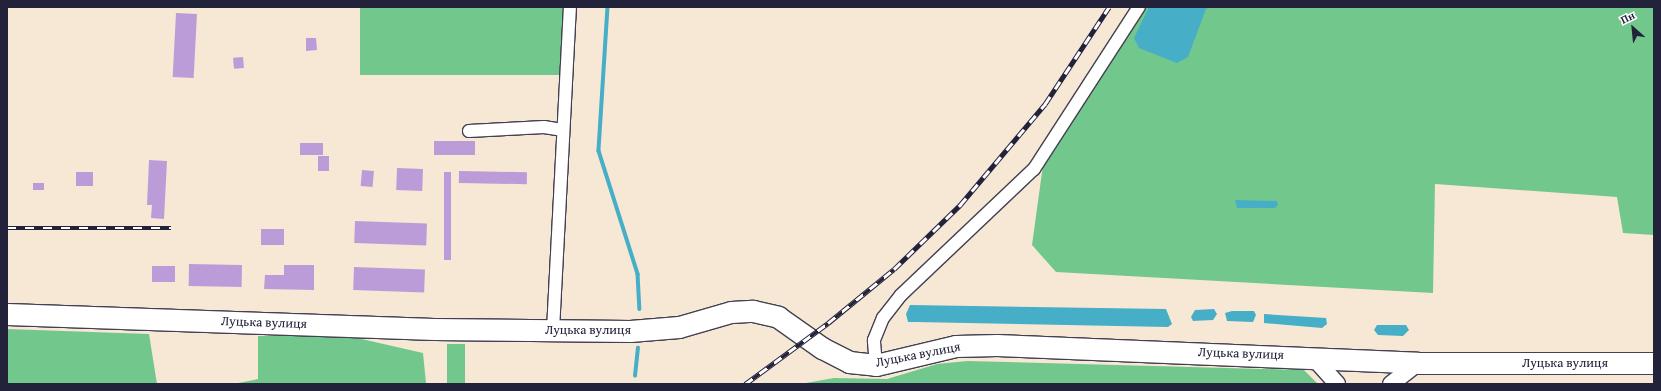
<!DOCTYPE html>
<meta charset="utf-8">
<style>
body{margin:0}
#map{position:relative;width:1661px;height:391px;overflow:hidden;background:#f7e8d5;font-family:"Gentium Book Plus",serif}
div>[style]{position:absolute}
.green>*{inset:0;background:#72c88c;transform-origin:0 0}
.water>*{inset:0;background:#46aec6}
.stream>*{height:3.5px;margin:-1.75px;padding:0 1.75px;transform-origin:1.75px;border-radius:1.75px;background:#46aec6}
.building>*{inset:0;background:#bc9cd8;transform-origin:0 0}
.roads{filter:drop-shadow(1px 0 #424052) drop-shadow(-1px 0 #424052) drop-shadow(0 1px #424052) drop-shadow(0 -1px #424052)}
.street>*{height:12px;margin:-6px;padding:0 6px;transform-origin:6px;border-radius:6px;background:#fff}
.secondary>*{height:16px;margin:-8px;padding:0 8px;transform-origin:8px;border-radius:8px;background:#fff}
.highway>*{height:21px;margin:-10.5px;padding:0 10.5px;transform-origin:10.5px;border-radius:10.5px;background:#fff}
.rail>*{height:4.5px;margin-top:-2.25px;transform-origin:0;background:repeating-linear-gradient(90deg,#fff 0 9px,#22223b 0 18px);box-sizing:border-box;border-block:1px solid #22223b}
span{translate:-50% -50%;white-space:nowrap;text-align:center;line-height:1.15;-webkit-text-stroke:3.5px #fff;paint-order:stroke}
.street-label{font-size:13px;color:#22223b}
.frame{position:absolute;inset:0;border:8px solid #22223b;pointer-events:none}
.north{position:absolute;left:1613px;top:8px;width:40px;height:40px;-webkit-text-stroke:3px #fff;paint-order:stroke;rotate:333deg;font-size:11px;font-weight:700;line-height:16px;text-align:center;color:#22223b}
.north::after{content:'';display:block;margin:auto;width:14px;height:18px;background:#22223b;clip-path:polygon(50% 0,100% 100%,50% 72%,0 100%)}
</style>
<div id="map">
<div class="green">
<div style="left:360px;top:7px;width:203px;height:68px"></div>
<div style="clip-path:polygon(1142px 7px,1654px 7px,1654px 235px,1623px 233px,1617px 197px,1435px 184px,1433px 293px,1056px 272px,1032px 245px,1043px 165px)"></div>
<div style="clip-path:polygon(7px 329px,149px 334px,157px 384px,7px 384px)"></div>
<div style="clip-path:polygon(344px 335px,423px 353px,426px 383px,233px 384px,258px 379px,258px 336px)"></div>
<div style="left:447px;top:344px;width:18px;height:40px"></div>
<div style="clip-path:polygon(967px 361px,1304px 370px,1318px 384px,800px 384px,834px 378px,887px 379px,937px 364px)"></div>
</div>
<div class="water">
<div style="clip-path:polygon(1149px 7px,1211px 7px,1206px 9px,1188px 57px,1177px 63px,1139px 48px,1134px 38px)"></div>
<div style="clip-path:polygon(1235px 200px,1277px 201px,1278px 205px,1275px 208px,1237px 208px)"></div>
<div style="clip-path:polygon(910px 305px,1166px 309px,1172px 324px,1168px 327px,915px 322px,908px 322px,906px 314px)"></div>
<div style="clip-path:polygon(1214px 309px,1217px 314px,1213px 320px,1193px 321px,1191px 317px,1195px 310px)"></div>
<div style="clip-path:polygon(1232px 311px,1254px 311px,1256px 315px,1253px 322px,1227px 321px,1225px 313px)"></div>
<div style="clip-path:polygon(1264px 314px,1326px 318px,1327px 324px,1322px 328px,1264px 323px)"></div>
<div style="clip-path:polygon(1377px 325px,1406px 325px,1409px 330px,1403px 336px,1378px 335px,1374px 330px)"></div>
</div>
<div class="stream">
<div style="left:608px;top:7px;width:144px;rotate:93.6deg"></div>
<div style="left:599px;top:151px;width:129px;rotate:72.4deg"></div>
<div style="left:638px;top:274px;width:35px;rotate:87deg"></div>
<div style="left:635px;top:376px;width:28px;rotate:-84deg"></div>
</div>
<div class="building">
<div style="left:176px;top:13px;width:21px;height:64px;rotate:3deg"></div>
<div style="clip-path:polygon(306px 38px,316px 38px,317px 50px,306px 51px)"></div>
<div style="left:243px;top:57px;width:11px;height:10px;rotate:85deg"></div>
<div style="left:434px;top:141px;width:41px;height:14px"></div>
<div style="left:300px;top:143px;width:23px;height:12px"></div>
<div style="left:318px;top:156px;width:11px;height:15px"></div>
<div style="clip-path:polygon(149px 160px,167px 161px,164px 219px,151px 218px,152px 205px,147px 205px)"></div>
<div style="left:397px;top:168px;width:26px;height:22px;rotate:2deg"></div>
<div style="left:362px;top:170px;width:12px;height:16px;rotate:5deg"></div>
<div style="left:459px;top:171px;width:68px;height:12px;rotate:1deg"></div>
<div style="left:93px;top:172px;width:14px;height:17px;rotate:90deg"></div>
<div style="left:444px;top:172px;width:7px;height:88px"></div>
<div style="left:44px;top:183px;width:7px;height:11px;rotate:90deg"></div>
<div style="left:355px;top:221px;width:72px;height:22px;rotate:2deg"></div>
<div style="left:261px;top:229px;width:23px;height:16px"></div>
<div style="left:189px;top:264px;width:53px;height:22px;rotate:1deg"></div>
<div style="clip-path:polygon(284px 265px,314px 265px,314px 290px,264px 289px,265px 275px,284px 275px)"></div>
<div style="left:152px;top:266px;width:23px;height:16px"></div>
<div style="left:354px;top:267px;width:71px;height:23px;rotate:2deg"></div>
</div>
<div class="roads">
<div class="street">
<div style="left:469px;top:131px;width:75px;rotate:-3.1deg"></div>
<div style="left:544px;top:127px;width:18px;rotate:9deg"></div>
<div style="left:553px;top:330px;width:323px;rotate:-87deg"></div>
<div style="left:876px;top:365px;width:25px;rotate:-95deg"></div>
<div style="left:874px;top:340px;width:24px;rotate:-68deg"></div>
<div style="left:883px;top:318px;width:29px;rotate:-52deg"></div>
<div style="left:901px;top:295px;width:183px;rotate:-43.5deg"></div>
<div style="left:1034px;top:169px;width:193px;rotate:-57.1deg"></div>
</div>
<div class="secondary">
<div style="left:1313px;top:357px;width:36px;rotate:48deg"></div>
<div style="left:1391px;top:384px;width:34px;rotate:-38deg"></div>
</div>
<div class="highway">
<div style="left:7px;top:314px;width:427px;rotate:2deg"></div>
<div style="left:434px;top:329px;width:196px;rotate:0.6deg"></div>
<div style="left:630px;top:331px;width:49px;rotate:-4.7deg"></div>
<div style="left:679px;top:327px;width:54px;rotate:-16.1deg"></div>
<div style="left:731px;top:312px;width:22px;rotate:-3deg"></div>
<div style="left:753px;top:311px;width:26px;rotate:13deg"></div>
<div style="left:778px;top:317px;width:54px;rotate:35.2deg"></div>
<div style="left:822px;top:348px;width:30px;rotate:27deg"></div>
<div style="left:849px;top:362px;width:27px;rotate:6deg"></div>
<div style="left:876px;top:365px;width:82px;rotate:-13.4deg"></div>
<div style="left:956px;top:346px;width:41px;rotate:-1.4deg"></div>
<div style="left:997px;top:345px;width:421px;rotate:2.4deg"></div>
<div style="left:1418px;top:363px;width:236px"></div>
</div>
</div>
<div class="rail">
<div style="left:7px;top:228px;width:164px"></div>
<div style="left:745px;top:384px;width:103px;rotate:-36.3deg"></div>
<div style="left:828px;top:323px;width:85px;rotate:-39.3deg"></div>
<div style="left:894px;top:269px;width:92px;rotate:-44.1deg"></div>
<div style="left:960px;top:205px;width:132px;rotate:-49.9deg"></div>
<div style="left:1045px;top:104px;width:116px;rotate:-56.6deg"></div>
</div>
<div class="street-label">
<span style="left:264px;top:323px;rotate:2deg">Луцька вулиця</span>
<span style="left:588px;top:330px">Луцька вулиця</span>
<span style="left:1241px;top:354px;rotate:2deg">Луцька вулиця</span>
<span style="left:918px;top:355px;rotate:-11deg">Луцька вулиця</span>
<span style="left:1565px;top:363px">Луцька вулиця</span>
</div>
<div class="frame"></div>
<div class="north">Пн</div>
</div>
